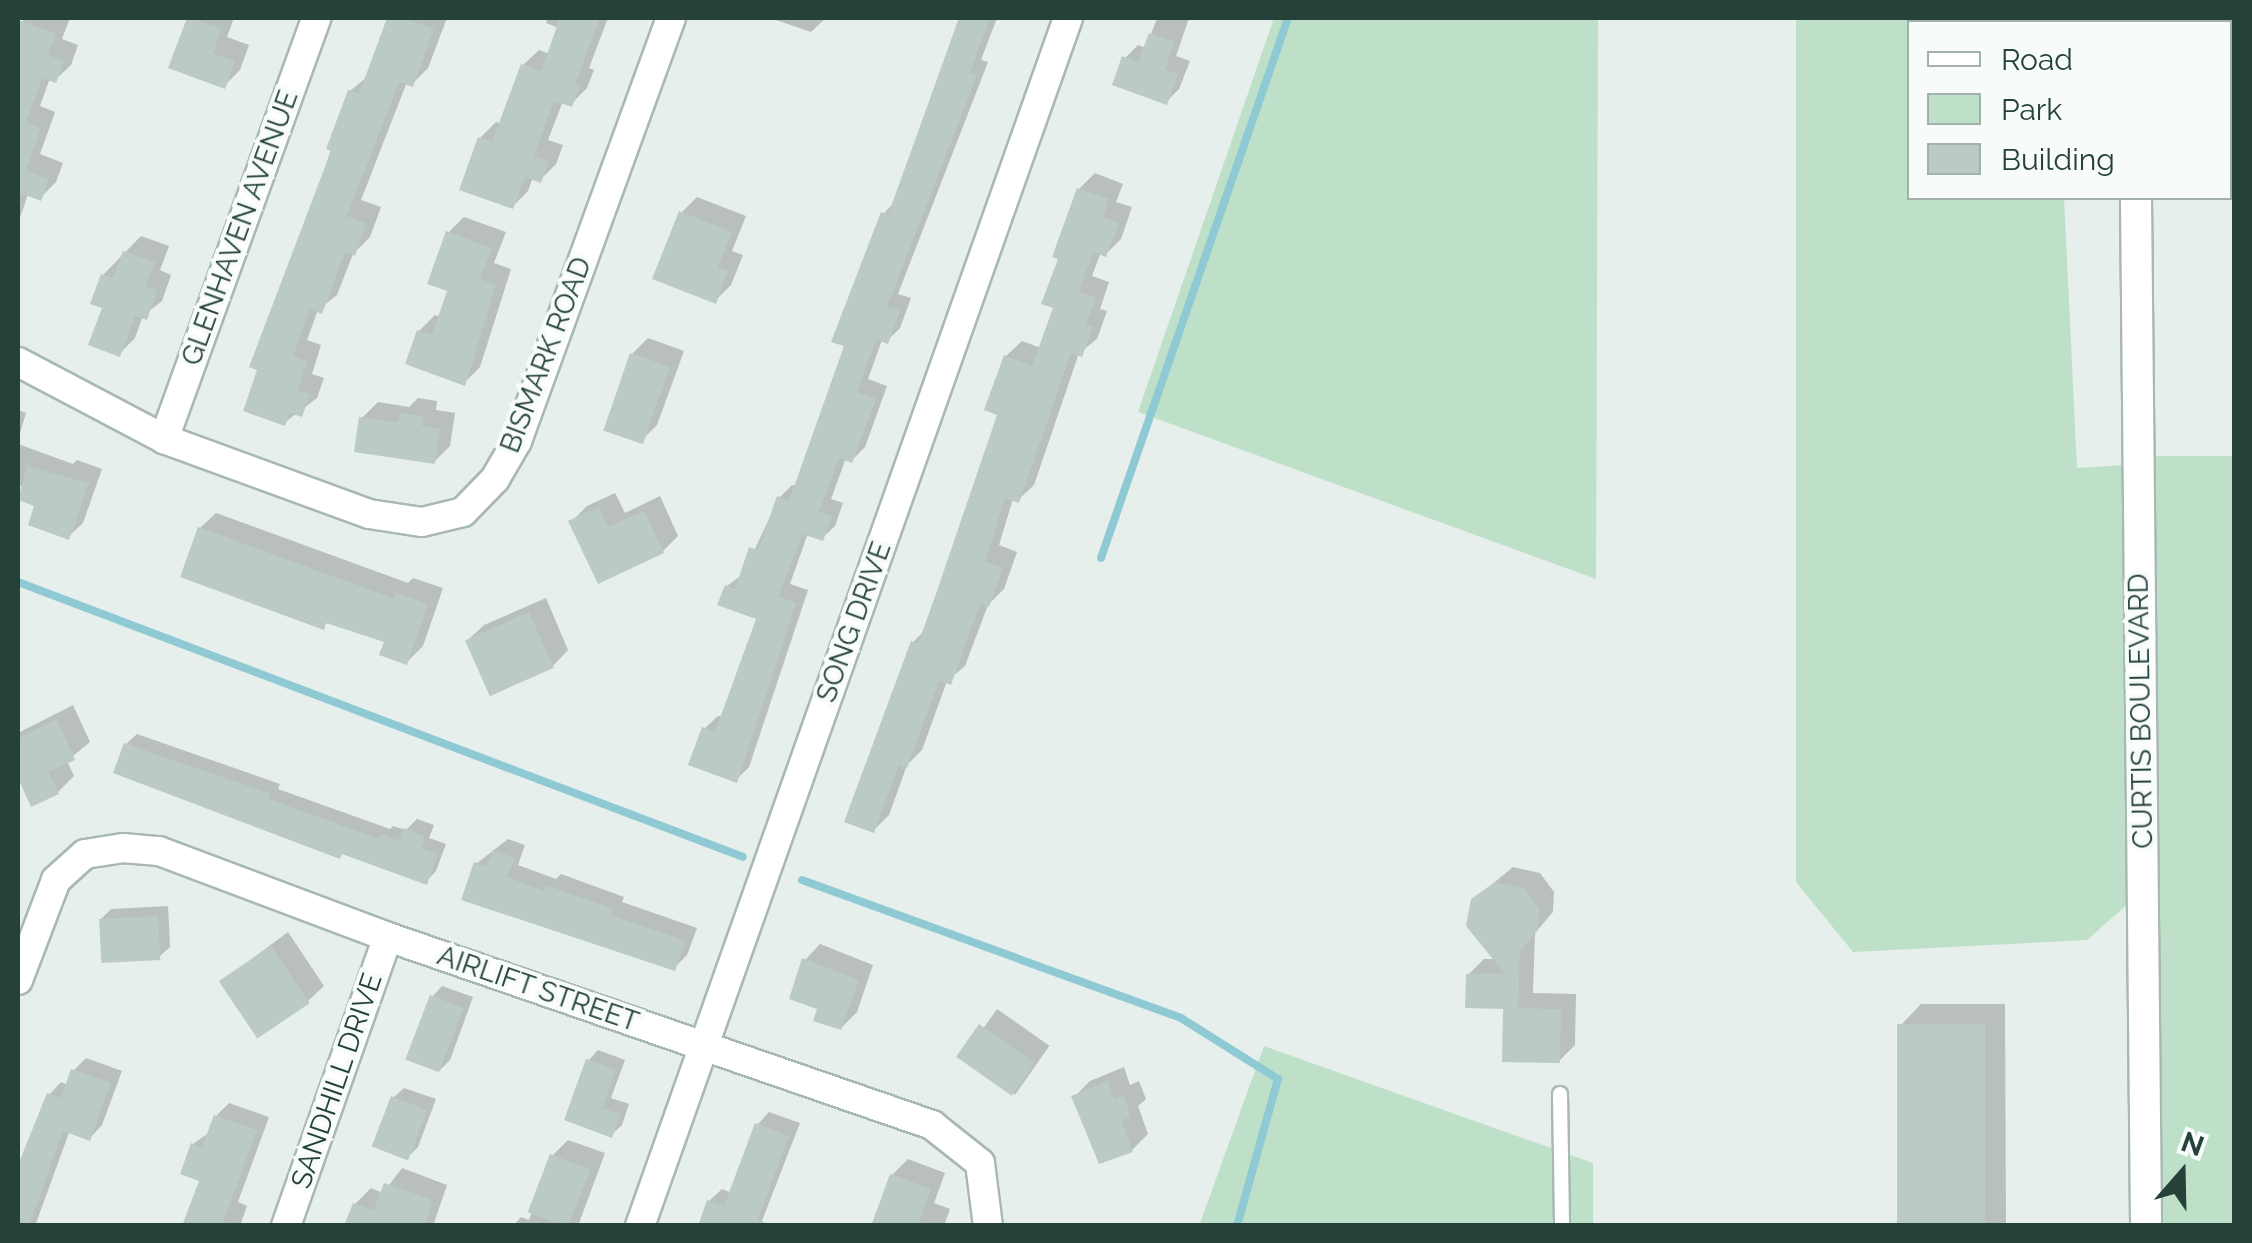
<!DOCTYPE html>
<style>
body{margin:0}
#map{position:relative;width:2252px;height:1243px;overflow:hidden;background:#e6efeb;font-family:Raleway,sans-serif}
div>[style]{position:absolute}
.green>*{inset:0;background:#bfe0c8;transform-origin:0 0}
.shadow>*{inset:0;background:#0003;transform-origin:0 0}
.stream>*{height:8px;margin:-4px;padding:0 4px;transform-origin:4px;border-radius:4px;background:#8ec9d4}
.building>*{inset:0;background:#bbcac4;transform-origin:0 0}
.roads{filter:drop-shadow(2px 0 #a8b8b2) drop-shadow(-2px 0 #a8b8b2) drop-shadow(0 2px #a8b8b2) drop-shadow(0 -2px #a8b8b2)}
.service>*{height:14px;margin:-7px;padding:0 7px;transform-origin:7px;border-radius:7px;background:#fff}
.minor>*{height:28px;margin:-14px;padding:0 14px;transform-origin:14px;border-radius:14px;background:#fff}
.tertiary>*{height:30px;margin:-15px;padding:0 15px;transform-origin:15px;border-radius:15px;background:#fff}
span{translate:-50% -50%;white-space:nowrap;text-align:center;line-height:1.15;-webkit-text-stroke:8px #f7fbf9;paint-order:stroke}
.street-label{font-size:28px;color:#24423a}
.frame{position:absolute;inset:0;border:20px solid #24423a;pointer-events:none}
.legend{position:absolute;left:1907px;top:20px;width:325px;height:180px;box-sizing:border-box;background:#f7fbf9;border:2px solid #a3b1ad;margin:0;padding:12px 18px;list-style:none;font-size:30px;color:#24423a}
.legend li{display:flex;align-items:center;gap:20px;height:50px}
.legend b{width:50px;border:2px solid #a3b1ad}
.north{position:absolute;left:2132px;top:1123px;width:100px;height:100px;-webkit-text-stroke:8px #f7fbf9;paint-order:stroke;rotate:20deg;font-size:28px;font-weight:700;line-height:40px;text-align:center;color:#24423a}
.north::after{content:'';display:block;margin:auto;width:35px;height:45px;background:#24423a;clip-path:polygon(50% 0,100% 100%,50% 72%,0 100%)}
</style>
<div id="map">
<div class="green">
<div style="clip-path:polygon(1274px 18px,1598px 18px,1596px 579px,1138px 412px)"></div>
<div style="clip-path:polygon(1796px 18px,2055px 18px,2055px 22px,1910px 22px,1910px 198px,2064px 198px,2077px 468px,2126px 465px,2130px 902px,2087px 940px,1853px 952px,1796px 882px)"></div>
<div style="left:2234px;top:456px;width:769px;height:83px;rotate:90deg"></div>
<div style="clip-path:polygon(1264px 1046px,1593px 1163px,1593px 1225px,1199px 1226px)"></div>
</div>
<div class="shadow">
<div style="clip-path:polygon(24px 18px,70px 18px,62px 39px,78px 45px,71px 65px,55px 80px,50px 78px,40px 106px,55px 112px,40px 154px,63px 163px,56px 182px,40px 198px,28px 194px,18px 224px,18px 34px)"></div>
<div style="clip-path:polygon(190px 18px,234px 18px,227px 37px,249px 45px,240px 70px,224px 86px,172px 67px)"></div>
<div style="clip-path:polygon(390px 18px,447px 18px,428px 68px,412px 84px,407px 82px,361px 200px,381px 207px,370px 237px,353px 254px,337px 295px,318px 310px,307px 340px,321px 345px,312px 374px,324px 378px,317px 398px,284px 423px,246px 410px,350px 91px,368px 76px)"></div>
<div style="clip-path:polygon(548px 18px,608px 18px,589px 68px,594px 70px,587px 88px,571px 104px,563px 101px,548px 140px,563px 145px,556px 164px,540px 180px,533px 177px,528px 191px,513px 206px,480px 138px,496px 122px,502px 124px,523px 65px,539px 50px,550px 54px,559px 28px,546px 23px)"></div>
<div style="clip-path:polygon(770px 18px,826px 18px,811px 32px)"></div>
<div style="clip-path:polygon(959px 18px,997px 18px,981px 60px,988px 62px,898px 294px,911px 298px,900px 328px,887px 341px,882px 340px,868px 379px,887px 386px,865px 447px,852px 460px,846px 458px,831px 499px,843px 503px,835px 526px,822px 538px,808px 533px,790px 584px,808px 590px,749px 767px,736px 780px,705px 728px,718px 716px,723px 717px,759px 617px,727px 586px,743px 574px,779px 498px,792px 485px,797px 486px,847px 345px,883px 214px,896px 201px)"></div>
<div style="clip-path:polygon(1157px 18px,1189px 18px,1176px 56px,1190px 61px,1179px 89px,1166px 102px,1125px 58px,1138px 45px,1146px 48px)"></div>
<div style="clip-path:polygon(1095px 173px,1123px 184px,1116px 202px,1132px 207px,1121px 239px,1106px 254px,1101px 252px,1092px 276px,1109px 282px,1100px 309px,1107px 311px,1097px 339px,1079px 353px,1034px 485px,1018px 500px,1013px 499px,999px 545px,1017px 552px,1004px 589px,988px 605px,965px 666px,947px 681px,922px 750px,907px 765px,889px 815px,874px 830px,913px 642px,925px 630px,1000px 414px,1006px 356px,1022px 341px,1041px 348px,1056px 307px,1061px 257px,1079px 189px)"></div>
<div style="clip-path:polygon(697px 197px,746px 216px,732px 251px,743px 255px,731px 285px,715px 301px,682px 212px)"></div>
<div style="clip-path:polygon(464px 217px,506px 232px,494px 263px,511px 269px,480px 367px,464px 383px,419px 331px,435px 315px,441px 317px,451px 290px,448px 233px)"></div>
<div style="clip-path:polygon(141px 236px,169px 246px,160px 270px,171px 275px,162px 301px,143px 316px,135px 338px,119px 354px,105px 307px,103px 275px)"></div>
<div style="clip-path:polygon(648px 338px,684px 351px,657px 425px,641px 441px,632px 354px)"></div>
<div style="clip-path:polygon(418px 398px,437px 401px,436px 410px,455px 413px,450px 446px,434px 462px,362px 418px,378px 402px,409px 407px)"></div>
<div style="clip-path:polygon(18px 410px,26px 413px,18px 440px)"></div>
<div style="clip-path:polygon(18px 444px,73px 464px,77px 460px,102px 469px,83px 523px,68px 537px,18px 483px)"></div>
<div style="clip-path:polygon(615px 493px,625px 513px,660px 496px,678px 536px,663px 551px,571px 522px,587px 506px)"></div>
<div style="clip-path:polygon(216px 513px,408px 583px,413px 578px,443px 588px,423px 646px,407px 662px,387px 641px,329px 621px,323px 627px,200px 528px)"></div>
<div style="clip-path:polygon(546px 598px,568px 650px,553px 666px,468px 640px,484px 625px)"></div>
<div style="clip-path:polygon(73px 705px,90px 742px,67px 761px,74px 776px,58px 792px,32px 804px,18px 772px,18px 733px)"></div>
<div style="clip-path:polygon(137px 734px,280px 784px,278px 789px,390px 829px,393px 826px,406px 830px,417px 819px,434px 825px,429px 838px,446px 844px,436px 871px,426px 882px,126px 744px)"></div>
<div style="clip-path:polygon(508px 839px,525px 845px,518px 865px,556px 879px,561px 874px,624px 897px,622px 902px,697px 928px,687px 955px,674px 968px,476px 864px)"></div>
<div style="clip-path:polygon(1513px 867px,1540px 873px,1554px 892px,1553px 912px,1535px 933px,1533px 993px,1576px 994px,1575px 1045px,1559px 1061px,1468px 975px,1484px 959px,1496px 959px,1473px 900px)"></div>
<div style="clip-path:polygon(168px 906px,170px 947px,159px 957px,101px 919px,111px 909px)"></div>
<div style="clip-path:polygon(288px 932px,324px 986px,308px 1001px,222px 981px)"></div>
<div style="clip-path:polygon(820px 944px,873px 965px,857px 1012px,841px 1028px,805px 960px)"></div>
<div style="clip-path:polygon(442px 986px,473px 997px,450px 1060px,440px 1070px,432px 997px)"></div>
<div style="clip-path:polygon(1921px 1004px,2005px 1004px,2006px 1226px,1901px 1226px,1900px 1026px)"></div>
<div style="left:997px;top:1009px;width:64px;height:60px;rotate:35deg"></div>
<div style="clip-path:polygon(598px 1050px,625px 1060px,611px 1098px,629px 1104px,622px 1125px,611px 1135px,567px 1119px,588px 1061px)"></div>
<div style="clip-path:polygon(86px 1058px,122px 1071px,102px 1125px,90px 1138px,70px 1130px,35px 1226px,18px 1226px,18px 1177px,49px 1095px,61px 1082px,68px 1085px,74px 1070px)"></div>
<div style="clip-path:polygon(1124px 1067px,1130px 1085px,1139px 1081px,1146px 1099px,1138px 1106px,1148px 1134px,1132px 1150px,1074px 1097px,1090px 1081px)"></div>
<div style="clip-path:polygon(404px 1088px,436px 1099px,418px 1147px,408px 1157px,393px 1098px)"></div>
<div style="clip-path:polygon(229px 1103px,269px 1117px,238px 1202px,247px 1206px,240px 1226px,185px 1226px,202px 1179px,193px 1144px,210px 1132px,216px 1116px)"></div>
<div style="clip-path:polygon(769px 1112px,800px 1123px,760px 1226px,709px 1201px,722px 1189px,732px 1193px,757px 1125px)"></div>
<div style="clip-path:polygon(568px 1140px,605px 1153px,578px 1226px,513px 1226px,521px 1217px,529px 1220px,552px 1156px)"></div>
<div style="clip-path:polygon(908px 1159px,945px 1173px,934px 1203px,950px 1209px,944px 1226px,874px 1226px,892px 1175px)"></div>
<div style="clip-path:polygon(402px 1168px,447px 1185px,433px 1226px,347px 1226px,355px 1204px,371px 1188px,383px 1193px)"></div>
</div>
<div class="stream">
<div style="left:1101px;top:558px;width:571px;rotate:-70.9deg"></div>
<div style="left:18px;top:582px;width:775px;rotate:20.77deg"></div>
<div style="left:802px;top:880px;width:403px;rotate:20deg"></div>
<div style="left:1181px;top:1018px;width:115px;rotate:32.2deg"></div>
<div style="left:1278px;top:1079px;width:153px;rotate:105.6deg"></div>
</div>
<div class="building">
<div style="clip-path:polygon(187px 18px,222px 28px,213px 53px,235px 61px,225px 89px,168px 68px)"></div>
<div style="clip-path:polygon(387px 18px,403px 18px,434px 29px,413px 87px,399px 82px,347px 216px,366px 223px,355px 256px,345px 252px,322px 314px,310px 309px,293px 356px,307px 361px,298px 390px,310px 394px,302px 417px,290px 413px,285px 426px,243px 411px,257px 370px,249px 367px,331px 151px,326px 149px,348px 90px,359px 94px)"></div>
<div style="clip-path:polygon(560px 18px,600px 18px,575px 84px,580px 86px,572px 107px,554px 101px,534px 156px,549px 161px,541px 183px,525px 177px,513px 209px,459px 190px,478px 137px,492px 142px,521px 64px,541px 71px)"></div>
<div style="clip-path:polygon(959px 18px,990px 18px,970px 73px,977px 75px,887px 307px,900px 311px,888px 344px,876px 340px,857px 392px,876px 399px,852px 463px,839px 458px,819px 512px,832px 516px,823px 541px,802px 534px,779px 596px,796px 603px,737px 783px,688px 765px,702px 727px,715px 732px,756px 619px,717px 605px,725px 585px,735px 589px,749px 547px,758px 550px,777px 496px,789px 501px,844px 346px,831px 342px,881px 212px,888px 215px)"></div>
<div style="clip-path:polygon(18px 20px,56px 34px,48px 55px,64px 61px,56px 83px,42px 78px,26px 122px,41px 128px,26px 170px,49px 179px,41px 201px,18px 192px)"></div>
<div style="clip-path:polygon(1149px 33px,1175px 42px,1165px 69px,1178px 74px,1167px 105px,1112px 85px,1122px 56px,1138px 62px)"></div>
<div style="clip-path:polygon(1077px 188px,1109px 199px,1103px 217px,1119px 223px,1106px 257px,1093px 252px,1079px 292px,1096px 298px,1086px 324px,1093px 327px,1082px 357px,1071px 353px,1019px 503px,1005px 498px,985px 561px,1003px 568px,989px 607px,980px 604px,951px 685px,939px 681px,907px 768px,899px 765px,874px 833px,844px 822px,911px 641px,918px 644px,938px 588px,997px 415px,984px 410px,1004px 355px,1032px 366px,1053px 308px,1041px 304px,1058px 259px,1052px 257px)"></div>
<div style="clip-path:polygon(679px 211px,732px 232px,718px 267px,728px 271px,716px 304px,652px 279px)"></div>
<div style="clip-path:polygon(446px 231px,492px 248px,480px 279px,496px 285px,465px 386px,405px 364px,417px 330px,432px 335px,447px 291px,427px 284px)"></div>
<div style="clip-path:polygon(123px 251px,155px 262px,146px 286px,157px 290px,147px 320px,135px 316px,120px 357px,88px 345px,102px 308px,90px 304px,101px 274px,113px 278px)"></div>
<div style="left:630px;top:353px;width:42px;height:82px;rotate:19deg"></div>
<div style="clip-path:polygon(400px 413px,423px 416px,422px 426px,440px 429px,435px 464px,354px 452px,359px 417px,398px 422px)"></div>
<div style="clip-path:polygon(27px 466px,89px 483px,69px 540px,28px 525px,34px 506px,18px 500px)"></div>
<div style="clip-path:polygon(599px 507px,608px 527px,644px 511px,664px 553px,598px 584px,568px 521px)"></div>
<div style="clip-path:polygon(198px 527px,393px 598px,395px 592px,428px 604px,407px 665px,379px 655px,384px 642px,326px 623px,324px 630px,180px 577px)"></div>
<div style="left:529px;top:612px;width:61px;height:70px;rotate:66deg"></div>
<div style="clip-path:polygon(57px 719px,75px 760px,49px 772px,59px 794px,31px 807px,18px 778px,18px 738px)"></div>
<div style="clip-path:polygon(124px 743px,271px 794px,269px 799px,379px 839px,381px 834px,400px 841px,404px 828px,425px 836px,421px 848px,438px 854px,427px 885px,342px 854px,340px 859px,113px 773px)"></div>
<div style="clip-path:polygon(493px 850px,515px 858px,507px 877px,544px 891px,546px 885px,613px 909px,611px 915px,686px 941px,675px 971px,461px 900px,474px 862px,487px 867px)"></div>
<div style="clip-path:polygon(1495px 882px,1524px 888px,1539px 908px,1538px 930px,1520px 951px,1518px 1008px,1561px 1009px,1560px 1063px,1502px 1062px,1503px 1009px,1465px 1008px,1466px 974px,1505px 974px,1466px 926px,1471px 899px)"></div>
<div style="left:158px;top:916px;width:44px;height:59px;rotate:87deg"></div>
<div style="left:271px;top:946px;width:69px;height:63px;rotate:56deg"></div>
<div style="clip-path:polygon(802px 958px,859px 980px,841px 1030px,813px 1021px,817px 1009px,789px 999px)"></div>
<div style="left:430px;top:995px;width:36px;height:69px;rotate:21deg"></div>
<div style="left:979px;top:1024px;width:68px;height:40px;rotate:35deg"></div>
<div style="left:1985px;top:1024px;width:202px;height:88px;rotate:90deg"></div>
<div style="clip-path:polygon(586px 1059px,616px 1070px,602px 1108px,621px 1114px,612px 1138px,564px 1120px)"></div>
<div style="clip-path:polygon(71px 1069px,111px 1083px,90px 1141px,63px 1131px,29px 1226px,18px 1226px,18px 1165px,47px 1093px,61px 1098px)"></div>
<div style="clip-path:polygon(1108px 1081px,1114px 1099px,1123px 1095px,1131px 1117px,1122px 1120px,1133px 1152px,1099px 1164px,1071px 1096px)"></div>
<div style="left:391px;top:1096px;width:39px;height:54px;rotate:21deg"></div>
<div style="clip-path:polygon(214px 1115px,257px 1130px,222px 1226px,182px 1226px,199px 1181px,180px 1174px,191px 1143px,202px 1147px)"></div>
<div style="clip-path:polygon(755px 1123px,789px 1136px,758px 1219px,770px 1226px,698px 1226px,707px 1200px,724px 1206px)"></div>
<div style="left:550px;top:1154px;width:43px;height:62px;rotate:21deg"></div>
<div style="clip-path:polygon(890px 1174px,931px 1189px,918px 1226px,871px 1226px)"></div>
<div style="clip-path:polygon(384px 1183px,433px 1200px,424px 1226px,344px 1226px,353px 1203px,374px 1210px)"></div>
</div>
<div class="roads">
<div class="service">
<div style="left:1560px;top:1094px;width:132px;rotate:89.1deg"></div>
</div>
<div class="minor">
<div style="left:18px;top:362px;width:165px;rotate:27.8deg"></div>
<div style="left:164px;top:439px;width:218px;rotate:20.1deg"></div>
<div style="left:369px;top:514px;width:54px;rotate:8.6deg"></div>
<div style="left:422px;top:522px;width:42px;rotate:-13.7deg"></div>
<div style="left:463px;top:512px;width:46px;rotate:-45.9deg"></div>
<div style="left:495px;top:479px;width:44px;rotate:-59.9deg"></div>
<div style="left:517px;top:441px;width:450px;rotate:-70deg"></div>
<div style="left:164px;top:439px;width:448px;rotate:-70.1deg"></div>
<div style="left:18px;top:980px;width:107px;rotate:-69.2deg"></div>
<div style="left:56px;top:880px;width:39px;rotate:-42deg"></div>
<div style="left:85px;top:854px;width:38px;rotate:-9deg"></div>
<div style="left:123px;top:848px;width:36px;rotate:5deg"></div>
<div style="left:159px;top:851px;width:245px;rotate:20.6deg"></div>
<div style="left:388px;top:937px;width:576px;rotate:19.06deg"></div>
<div style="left:932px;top:1125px;width:61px;rotate:38.4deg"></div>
<div style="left:980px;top:1163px;width:64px;rotate:82.8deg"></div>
<div style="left:286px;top:1226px;width:306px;rotate:-70.6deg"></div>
<div style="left:640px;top:1226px;width:1282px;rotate:-70.49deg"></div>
</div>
<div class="tertiary">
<div style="left:2134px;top:18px;width:4px;rotate:90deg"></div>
<div style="left:2136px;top:198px;width:1028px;rotate:89.44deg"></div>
</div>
</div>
<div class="street-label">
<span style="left:240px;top:228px;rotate:-70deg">GLENHAVEN AVENUE</span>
<span style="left:546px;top:355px;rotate:-69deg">BISMARK ROAD</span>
<span style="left:854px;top:622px;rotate:-70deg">SONG DRIVE</span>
<span style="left:2141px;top:711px;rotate:-91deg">CURTIS BOULEVARD</span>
<span style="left:538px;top:989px;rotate:19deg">AIRLIFT STREET</span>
<span style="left:337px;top:1081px;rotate:-71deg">SANDHILL DRIVE</span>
</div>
<div class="frame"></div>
<ul class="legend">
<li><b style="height:12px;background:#fff"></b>Road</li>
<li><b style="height:28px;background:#bfe0c8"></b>Park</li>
<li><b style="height:28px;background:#bbcac4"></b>Building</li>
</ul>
<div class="north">N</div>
</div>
